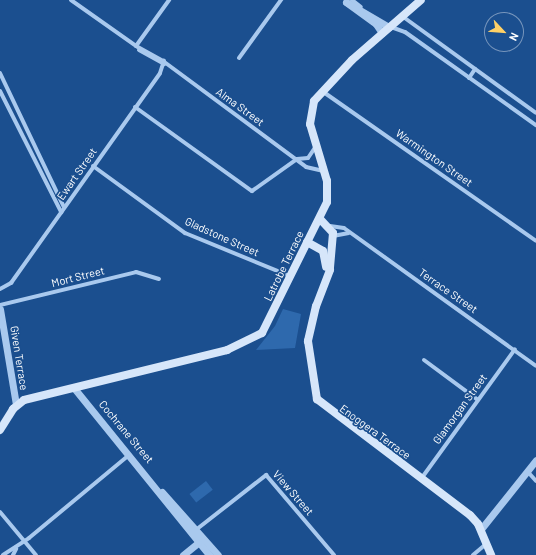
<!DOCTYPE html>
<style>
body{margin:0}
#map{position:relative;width:536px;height:555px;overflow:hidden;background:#1b4f8f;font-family:Barlow,sans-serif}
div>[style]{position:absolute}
.green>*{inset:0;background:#2e69ad;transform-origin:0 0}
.minor>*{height:4px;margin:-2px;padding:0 2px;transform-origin:2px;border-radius:2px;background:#a9c9ee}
.tertiary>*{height:7px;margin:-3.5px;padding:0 3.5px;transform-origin:3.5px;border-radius:3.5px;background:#a9c9ee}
.secondary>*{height:8px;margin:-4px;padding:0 4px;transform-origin:4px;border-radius:4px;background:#d6e6fa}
span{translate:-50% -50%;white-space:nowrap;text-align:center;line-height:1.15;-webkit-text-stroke:3.5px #1b4f8f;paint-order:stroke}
.street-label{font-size:11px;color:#fff}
.north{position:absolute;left:484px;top:12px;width:40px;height:40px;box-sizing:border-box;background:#1b4f8f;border:1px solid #7695bc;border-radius:50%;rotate:116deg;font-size:11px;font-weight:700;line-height:16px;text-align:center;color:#fff}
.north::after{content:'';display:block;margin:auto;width:14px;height:18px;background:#ffd166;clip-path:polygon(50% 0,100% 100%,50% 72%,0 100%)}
</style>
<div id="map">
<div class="green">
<div style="clip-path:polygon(283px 309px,301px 314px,295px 348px,256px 350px,275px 326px)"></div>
<div style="left:206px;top:481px;width:11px;height:21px;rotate:52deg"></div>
</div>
<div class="minor">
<div style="left:71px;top:0;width:80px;rotate:35.3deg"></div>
<div style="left:136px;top:46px;width:31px;rotate:29deg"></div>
<div style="left:163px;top:61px;width:178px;rotate:36.5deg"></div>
<div style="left:306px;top:167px;width:18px;rotate:13deg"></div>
<div style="left:352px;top:0;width:11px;rotate:38deg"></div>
<div style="left:402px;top:16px;width:165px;rotate:35.9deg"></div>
<div style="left:391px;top:27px;width:15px;rotate:20deg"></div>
<div style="left:405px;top:32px;width:161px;rotate:35.4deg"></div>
<div style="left:136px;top:46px;width:57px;rotate:-54.3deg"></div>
<div style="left:139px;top:50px;width:29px;rotate:29deg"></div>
<div style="left:239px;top:58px;width:72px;rotate:-54.1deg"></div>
<div style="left:0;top:73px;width:148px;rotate:64.5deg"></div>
<div style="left:469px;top:78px;width:11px;rotate:-56deg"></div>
<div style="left:0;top:91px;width:136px;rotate:63.2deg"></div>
<div style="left:322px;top:91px;width:261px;rotate:35deg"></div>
<div style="left:135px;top:107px;width:144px;rotate:35.7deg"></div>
<div style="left:252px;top:191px;width:55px;rotate:-35.4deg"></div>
<div style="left:297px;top:159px;width:11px;rotate:-5deg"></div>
<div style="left:308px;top:158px;width:14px;rotate:-56deg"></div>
<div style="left:93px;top:166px;width:114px;rotate:36.1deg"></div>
<div style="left:185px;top:233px;width:113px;rotate:22.3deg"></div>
<div style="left:330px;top:226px;width:14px;rotate:8deg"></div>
<div style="left:344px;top:228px;width:236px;rotate:35.7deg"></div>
<div style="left:333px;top:236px;width:16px;rotate:-11deg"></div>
<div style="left:0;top:289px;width:13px;rotate:-29deg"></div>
<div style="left:11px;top:283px;width:257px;rotate:-54.6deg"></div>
<div style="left:160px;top:73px;width:13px;rotate:-72deg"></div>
<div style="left:0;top:305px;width:140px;rotate:-13.6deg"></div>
<div style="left:136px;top:272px;width:24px;rotate:17deg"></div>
<div style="left:424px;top:360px;width:67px;rotate:36.5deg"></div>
<div style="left:528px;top:472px;width:12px;rotate:48deg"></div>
<div style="left:421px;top:479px;width:160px;rotate:-54.1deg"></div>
<div style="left:0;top:512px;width:56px;rotate:50.1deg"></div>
<div style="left:197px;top:529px;width:88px;rotate:-38deg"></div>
<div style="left:266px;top:475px;width:105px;rotate:49.6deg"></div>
<div style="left:3px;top:555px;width:31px;rotate:-33deg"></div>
<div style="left:29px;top:538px;width:130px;rotate:-39.7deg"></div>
<div style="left:13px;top:555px;width:7px;rotate:-63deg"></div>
<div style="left:473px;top:555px;width:17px;rotate:-40deg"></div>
</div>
<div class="tertiary">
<div style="left:382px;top:33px;width:11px;rotate:-124deg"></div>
<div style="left:376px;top:24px;width:37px;rotate:-144deg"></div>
<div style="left:346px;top:2px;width:50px;rotate:30.2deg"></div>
<div style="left:0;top:309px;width:97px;rotate:80.5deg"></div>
<div style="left:74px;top:388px;width:215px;rotate:51deg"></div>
<div style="left:162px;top:492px;width:84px;rotate:48.4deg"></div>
<div style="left:481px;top:529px;width:88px;rotate:-51.4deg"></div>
<div style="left:183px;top:555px;width:19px;rotate:-39deg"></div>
</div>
<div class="secondary">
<div style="left:320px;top:219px;width:19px;rotate:47deg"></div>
<div style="left:333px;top:233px;width:37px;rotate:95deg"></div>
<div style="left:330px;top:270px;width:39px;rotate:111deg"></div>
<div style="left:316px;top:306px;width:36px;rotate:103deg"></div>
<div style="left:308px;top:341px;width:59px;rotate:81.2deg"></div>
<div style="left:317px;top:399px;width:192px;rotate:37.2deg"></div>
<div style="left:470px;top:515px;width:12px;rotate:48deg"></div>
<div style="left:478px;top:524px;width:34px;rotate:67deg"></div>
<div style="left:307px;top:242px;width:18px;rotate:29deg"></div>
<div style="left:323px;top:251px;width:16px;rotate:79deg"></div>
<div style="left:0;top:430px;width:25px;rotate:-58deg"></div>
<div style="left:13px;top:409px;width:14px;rotate:-39deg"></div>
<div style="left:24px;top:400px;width:209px;rotate:-13.8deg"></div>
<div style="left:227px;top:350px;width:39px;rotate:-26deg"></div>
<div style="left:262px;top:333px;width:146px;rotate:-63.6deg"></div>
<div style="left:327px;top:202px;width:21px;rotate:-90deg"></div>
<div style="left:327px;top:181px;width:59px;rotate:-106.6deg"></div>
<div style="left:310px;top:124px;width:23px;rotate:-80deg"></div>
<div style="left:314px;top:101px;width:56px;rotate:-47.2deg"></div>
<div style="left:352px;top:60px;width:91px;rotate:-41deg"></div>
</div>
<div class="street-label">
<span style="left:240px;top:107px;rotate:36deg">Alma Street</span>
<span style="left:434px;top:158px;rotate:35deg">Warmington Street</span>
<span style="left:77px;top:174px;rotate:-55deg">Ewart Street</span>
<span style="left:222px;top:237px;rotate:24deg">Gladstone Street</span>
<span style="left:284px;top:266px;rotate:-64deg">Latrobe Terrace</span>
<span style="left:78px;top:277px;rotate:-14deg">Mort Street</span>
<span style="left:448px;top:291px;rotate:35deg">Terrace Street</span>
<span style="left:19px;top:358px;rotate:81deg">Given Terrace</span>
<span style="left:460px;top:409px;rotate:-54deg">Glamorgan Street</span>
<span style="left:126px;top:432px;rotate:50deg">Cochrane Street</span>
<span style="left:375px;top:432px;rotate:36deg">Enoggera Terrace</span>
<span style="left:293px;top:493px;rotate:49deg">View Street</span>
</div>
<div class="north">N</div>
</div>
